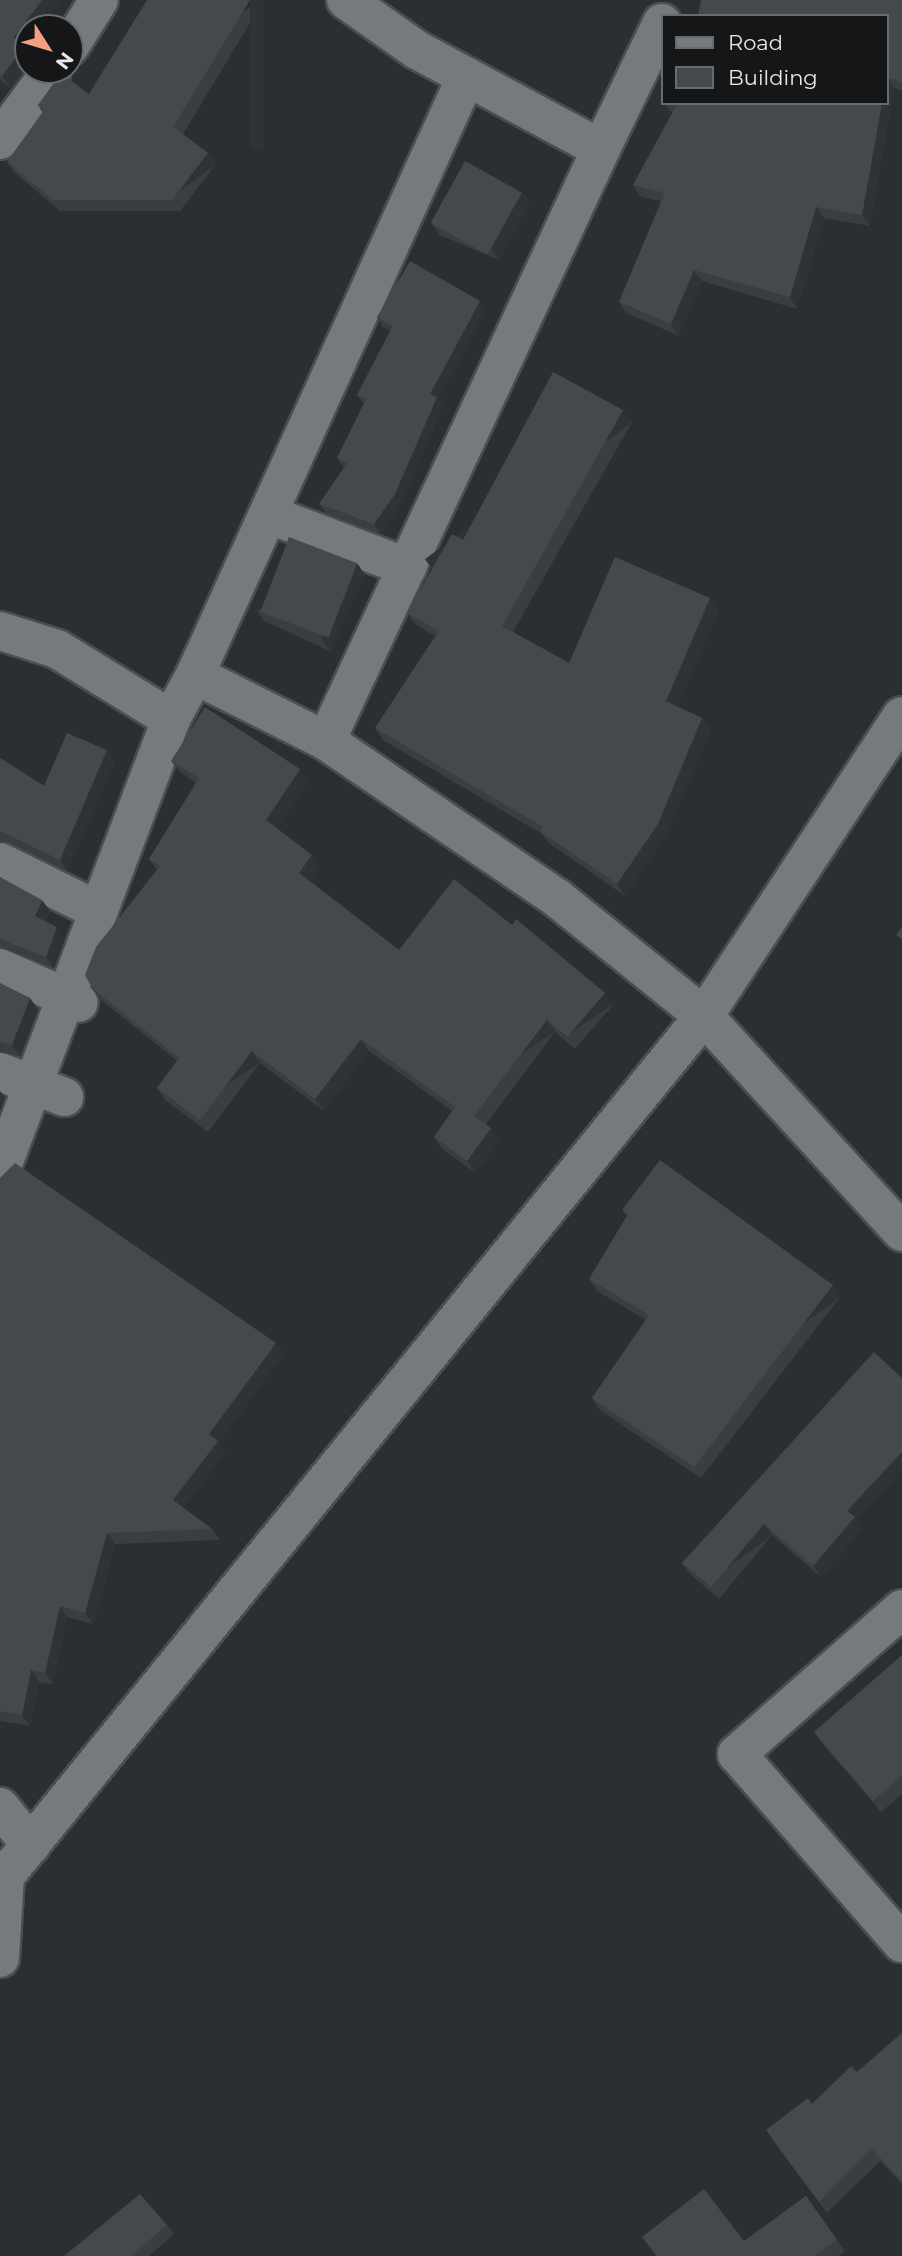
<!DOCTYPE html>
<style>
body{margin:0}
#map{position:relative;width:902px;height:2256px;overflow:hidden;background:#2b2e32;font-family:Montserrat,sans-serif}
div>[style]{position:absolute}
.roads{filter:drop-shadow(2px 0 #4b4d50) drop-shadow(-2px 0 #4b4d50) drop-shadow(0 2px #4b4d50) drop-shadow(0 -2px #4b4d50)}
.minor>*{height:38px;margin:-19px;padding:0 19px;transform-origin:19px;border-radius:19px;background:#76797e}
.wall>*{inset:0;background:#3b3e41}
.shaded-wall>*{inset:0;background:#303235;transform-origin:0 0}
.building>*{inset:0;background:#45484c;transform-origin:0 0}
span{translate:-50% -50%;white-space:nowrap;text-align:center;line-height:1.15;-webkit-text-stroke:5px #151618;paint-order:stroke}
.legend{position:absolute;left:661px;top:14px;width:228px;height:91px;box-sizing:border-box;background:#151618;border:2px solid #696a6c;margin:0;padding:9px 12px;list-style:none;font-size:21px;color:#e6e8ea}
.legend li{display:flex;align-items:center;gap:14px;height:35px}
.legend b{width:35px;border:2px solid #696a6c}
.north{position:absolute;left:14px;top:14px;width:70px;height:70px;box-sizing:border-box;background:#151618;border:2px solid #696a6c;border-radius:50%;rotate:127deg;font-size:19px;font-weight:700;line-height:28px;text-align:center;color:#e6e8ea}
.north::after{content:'';display:block;margin:auto;width:24px;height:32px;background:#f39f83;clip-path:polygon(50% 0,100% 100%,50% 72%,0 100%)}
</style>
<div id="map">
<div class="roads">
<div class="minor">
<div style="left:346px;top:0;width:87px;rotate:35.2deg"></div>
<div style="left:417px;top:50px;width:209px;rotate:28.3deg"></div>
<div style="left:601px;top:149px;width:140px;rotate:-64.2deg"></div>
<div style="left:70px;top:46px;width:54px;rotate:-57.8deg"></div>
<div style="left:0;top:140px;width:87px;rotate:-53.4deg"></div>
<div style="left:270px;top:515px;width:147px;rotate:20.8deg"></div>
<div style="left:0;top:631px;width:60px;rotate:17.5deg"></div>
<div style="left:57px;top:649px;width:134px;rotate:31.6deg"></div>
<div style="left:171px;top:719px;width:50px;rotate:-61.4deg"></div>
<div style="left:195px;top:675px;width:147px;rotate:26.7deg"></div>
<div style="left:326px;top:741px;width:279px;rotate:34.2deg"></div>
<div style="left:557px;top:898px;width:189px;rotate:38.8deg"></div>
<div style="left:704px;top:1016px;width:293px;rotate:47.5deg"></div>
<div style="left:195px;top:675px;width:657px;rotate:-65.62deg"></div>
<div style="left:326px;top:741px;width:653px;rotate:-65.08deg"></div>
<div style="left:0;top:862px;width:110px;rotate:26.3deg"></div>
<div style="left:0;top:968px;width:86px;rotate:23.9deg"></div>
<div style="left:0;top:1072px;width:69px;rotate:21.3deg"></div>
<div style="left:0;top:1172px;width:484px;rotate:-69.3deg"></div>
<div style="left:902px;top:1609px;width:220px;rotate:138.7deg"></div>
<div style="left:737px;top:1754px;width:251px;rotate:48.9deg"></div>
<div style="left:0;top:1807px;width:49px;rotate:50.8deg"></div>
<div style="left:0;top:1958px;width:82px;rotate:-86.5deg"></div>
<div style="left:5px;top:1876px;width:1108px;rotate:-50.9deg"></div>
<div style="left:704px;top:1016px;width:359px;rotate:-56.6deg"></div>
</div>
</div>
<div class="wall">
<div style="clip-path:polygon(0 0,60px 0,39px 28px,28px 28px,28px 42px,25px 45px,28px 49px,28px 66px,11px 89px,0 80px)"></div>
<div style="clip-path:polygon(264px 0,183px 134px,208px 153px,216px 164px,180px 211px,60px 211px,14px 172px,7px 162px,43px 113px,38px 105px,89px 94px)"></div>
<div style="clip-path:polygon(902px 0,902px 91px,894px 88px,870px 226px,824px 218px,797px 309px,702px 281px,679px 336px,626px 313px,619px 302px,661px 201px,641px 197px,633px 185px,673px 112px,670px 111px,665px 103px,886px 103px,886px 16px)"></div>
<div style="clip-path:polygon(522px 192px,530px 203px,499px 260px,440px 235px,432px 224px)"></div>
<div style="clip-path:polygon(486px 310px,438px 399px,443px 406px,401px 503px,381px 534px,326px 513px,319px 504px,344px 468px,337px 458px,364px 404px,357px 395px,390px 331px,383px 327px,377px 317px)"></div>
<div style="clip-path:polygon(623px 410px,632px 422px,513px 632px,569px 663px,719px 610px,677px 707px,702px 718px,711px 730px,666px 836px,625px 896px,549px 843px,542px 834px,383px 740px,375px 728px,435px 636px,416px 625px,407px 613px,463px 540px)"></div>
<div style="clip-path:polygon(365px 575px,330px 651px,264px 621px,256px 610px)"></div>
<div style="clip-path:polygon(0 758px,44px 786px,115px 761px,67px 871px,9px 842px,0 843px)"></div>
<div style="clip-path:polygon(171px 761px,308px 781px,277px 829px,320px 867px,310px 881px,399px 950px,512px 925px,605px 993px,613px 1005px,575px 1049px,555px 1032px,486px 1124px,500px 1140px,476px 1173px,442px 1149px,434px 1137px,452px 1111px,369px 1051px,324px 1111px,260px 1063px,208px 1132px,165px 1100px,157px 1088px,177px 1061px,101px 1000px,92px 988px,157px 870px,149px 859px,196px 783px,180px 772px)"></div>
<div style="clip-path:polygon(0 877px,50px 911px,46px 922px,65px 939px,54px 968px,0 947px)"></div>
<div style="clip-path:polygon(0 983px,38px 1009px,20px 1056px,0 1052px)"></div>
<div style="clip-path:polygon(0 1178px,284px 1354px,219px 1442px,226px 1452px,183px 1508px,212px 1529px,220px 1540px,115px 1544px,93px 1624px,67px 1617px,53px 1684px,39px 1682px,30px 1726px,0 1721px)"></div>
<div style="clip-path:polygon(622px 1210px,841px 1296px,701px 1478px,600px 1410px,592px 1398px,646px 1320px,597px 1291px,589px 1279px,627px 1216px)"></div>
<div style="clip-path:polygon(874px 1352px,856px 1520px,862px 1529px,821px 1577px,772px 1535px,719px 1599px,690px 1574px,682px 1563px)"></div>
<div style="clip-path:polygon(902px 1655px,902px 1794px,881px 1812px,822px 1743px,814px 1732px)"></div>
<div style="clip-path:polygon(902px 2033px,902px 2184px,880px 2161px,827px 2213px,774px 2142px,812px 2104px,857px 2072px)"></div>
<div style="clip-path:polygon(806px 2196px,845px 2251px,838px 2256px,656px 2256px,642px 2237px,744px 2241px)"></div>
<div style="clip-path:polygon(167px 2225px,174px 2234px,149px 2256px,64px 2256px)"></div>
</div>
<div class="shaded-wall">
<div style="clip-path:polygon(42px 0,60px 0,38px 28px,28px 28px,28px 42px,23px 49px,14px 37px)"></div>
<div style="left:250px;top:0;width:14px;height:149px"></div>
<div style="clip-path:polygon(25px 45px,28px 49px,28px 66px,11px 89px,2px 76px)"></div>
<div style="clip-path:polygon(887px 77px,894px 88px,870px 226px,862px 215px,882px 103px,886px 103px)"></div>
<div style="left:208px;top:153px;width:14px;height:59px;rotate:54deg"></div>
<div style="clip-path:polygon(522px 192px,530px 203px,499px 260px,491px 249px)"></div>
<div style="clip-path:polygon(816px 207px,824px 218px,797px 309px,790px 297px)"></div>
<div style="clip-path:polygon(694px 270px,702px 281px,679px 336px,671px 324px)"></div>
<div style="clip-path:polygon(480px 301px,486px 310px,438px 399px,443px 406px,401px 503px,381px 534px,374px 524px,430px 394px)"></div>
<div style="left:623px;top:410px;width:15px;height:248px;rotate:53deg"></div>
<div style="clip-path:polygon(357px 563px,365px 575px,330px 651px,322px 639px)"></div>
<div style="clip-path:polygon(710px 598px,719px 610px,674px 713px,666px 701px)"></div>
<div style="clip-path:polygon(702px 718px,711px 730px,666px 836px,625px 896px,617px 884px)"></div>
<div style="clip-path:polygon(107px 750px,115px 761px,67px 871px,60px 860px)"></div>
<div style="clip-path:polygon(300px 769px,308px 781px,275px 832px,266px 820px)"></div>
<div style="clip-path:polygon(312px 855px,320px 867px,307px 885px,299px 873px)"></div>
<div style="clip-path:polygon(42px 900px,50px 911px,43px 928px,35px 916px)"></div>
<div style="clip-path:polygon(57px 927px,65px 939px,54px 968px,46px 957px)"></div>
<div style="left:605px;top:993px;width:14px;height:58px;rotate:56deg"></div>
<div style="clip-path:polygon(30px 998px,38px 1009px,20px 1056px,12px 1045px)"></div>
<div style="left:547px;top:1020px;width:14px;height:121px;rotate:56deg"></div>
<div style="clip-path:polygon(361px 1039px,369px 1051px,324px 1111px,315px 1099px)"></div>
<div style="left:252px;top:1051px;width:14px;height:86px;rotate:56deg"></div>
<div style="clip-path:polygon(0 1091px,5px 1097px,0 1112px)"></div>
<div style="clip-path:polygon(491px 1128px,500px 1140px,476px 1173px,467px 1161px)"></div>
<div style="left:833px;top:1285px;width:14px;height:229px;rotate:54deg"></div>
<div style="clip-path:polygon(276px 1343px,284px 1354px,219px 1442px,226px 1452px,181px 1511px,173px 1500px,209px 1434px)"></div>
<div style="clip-path:polygon(902px 1452px,902px 1471px,856px 1520px,862px 1529px,821px 1577px,813px 1566px,847px 1511px)"></div>
<div style="left:764px;top:1524px;width:14px;height:82px;rotate:54deg"></div>
<div style="clip-path:polygon(107px 1533px,115px 1544px,93px 1624px,85px 1613px)"></div>
<div style="clip-path:polygon(60px 1606px,67px 1617px,53px 1684px,45px 1673px)"></div>
<div style="clip-path:polygon(31px 1670px,39px 1682px,30px 1726px,22px 1715px)"></div>
</div>
<div class="building">
<div style="clip-path:polygon(0 0,42px 0,14px 37px,25px 45px,2px 76px,0 75px)"></div>
<div style="clip-path:polygon(147px 0,250px 0,173px 127px,208px 153px,172px 200px,53px 200px,7px 162px,44px 110px,38px 105px,61px 73px,89px 94px)"></div>
<div style="clip-path:polygon(701px 0,902px 0,902px 82px,887px 77px,886px 79px,886px 16px,698px 16px)"></div>
<div style="clip-path:polygon(674px 103px,882px 103px,862px 215px,816px 207px,790px 297px,694px 270px,671px 324px,619px 302px,665px 193px,633px 185px,677px 104px)"></div>
<div style="left:465px;top:161px;width:65px;height:71px;rotate:29deg"></div>
<div style="clip-path:polygon(410px 261px,480px 301px,430px 394px,437px 397px,395px 494px,374px 524px,319px 504px,347px 463px,337px 458px,366px 399px,357px 395px,393px 326px,377px 317px)"></div>
<div style="clip-path:polygon(553px 372px,623px 410px,502px 626px,569px 663px,615px 557px,710px 598px,666px 701px,702px 718px,658px 824px,617px 884px,540px 831px,543px 827px,375px 728px,439px 631px,407px 613px,452px 534px,463px 540px)"></div>
<div style="left:289px;top:537px;width:73px;height:80px;rotate:21deg"></div>
<div style="clip-path:polygon(205px 707px,300px 769px,266px 820px,312px 855px,299px 873px,399px 950px,454px 879px,512px 925px,516px 919px,605px 993px,567px 1037px,547px 1020px,474px 1116px,491px 1128px,467px 1161px,434px 1137px,455px 1107px,361px 1039px,315px 1099px,252px 1051px,200px 1120px,157px 1088px,179px 1058px,92px 988px,85px 975px,96px 947px,160px 866px,149px 859px,199px 778px,171px 761px)"></div>
<div style="clip-path:polygon(67px 733px,107px 750px,60px 860px,0 831px,0 758px,44px 786px)"></div>
<div style="clip-path:polygon(0 877px,42px 900px,35px 916px,57px 927px,46px 957px,0 939px)"></div>
<div style="clip-path:polygon(902px 927px,902px 939px,896px 935px)"></div>
<div style="clip-path:polygon(0 983px,30px 998px,12px 1045px,0 1042px)"></div>
<div style="clip-path:polygon(660px 1160px,833px 1285px,694px 1467px,592px 1398px,649px 1315px,589px 1279px,628px 1214px,622px 1210px)"></div>
<div style="clip-path:polygon(15px 1163px,276px 1343px,209px 1434px,218px 1441px,173px 1500px,212px 1529px,107px 1533px,85px 1613px,60px 1606px,45px 1673px,31px 1670px,22px 1715px,0 1711px,0 1178px)"></div>
<div style="clip-path:polygon(874px 1352px,902px 1378px,902px 1452px,847px 1511px,855px 1517px,813px 1566px,764px 1524px,711px 1587px,682px 1563px)"></div>
<div style="clip-path:polygon(902px 1655px,902px 1775px,873px 1801px,814px 1732px)"></div>
<div style="clip-path:polygon(902px 2033px,902px 2181px,872px 2149px,819px 2202px,766px 2130px,808px 2098px,812px 2104px,851px 2066px,857px 2072px)"></div>
<div style="clip-path:polygon(704px 2189px,744px 2241px,806px 2196px,837px 2240px,814px 2256px,657px 2256px,642px 2237px)"></div>
<div style="clip-path:polygon(140px 2194px,167px 2225px,131px 2256px,64px 2256px)"></div>
</div>
<ul class="legend">
<li><b style="height:9px;background:#76797e"></b>Road</li>
<li><b style="height:19px;background:#45484c"></b>Building</li>
</ul>
<div class="north">N</div>
</div>
